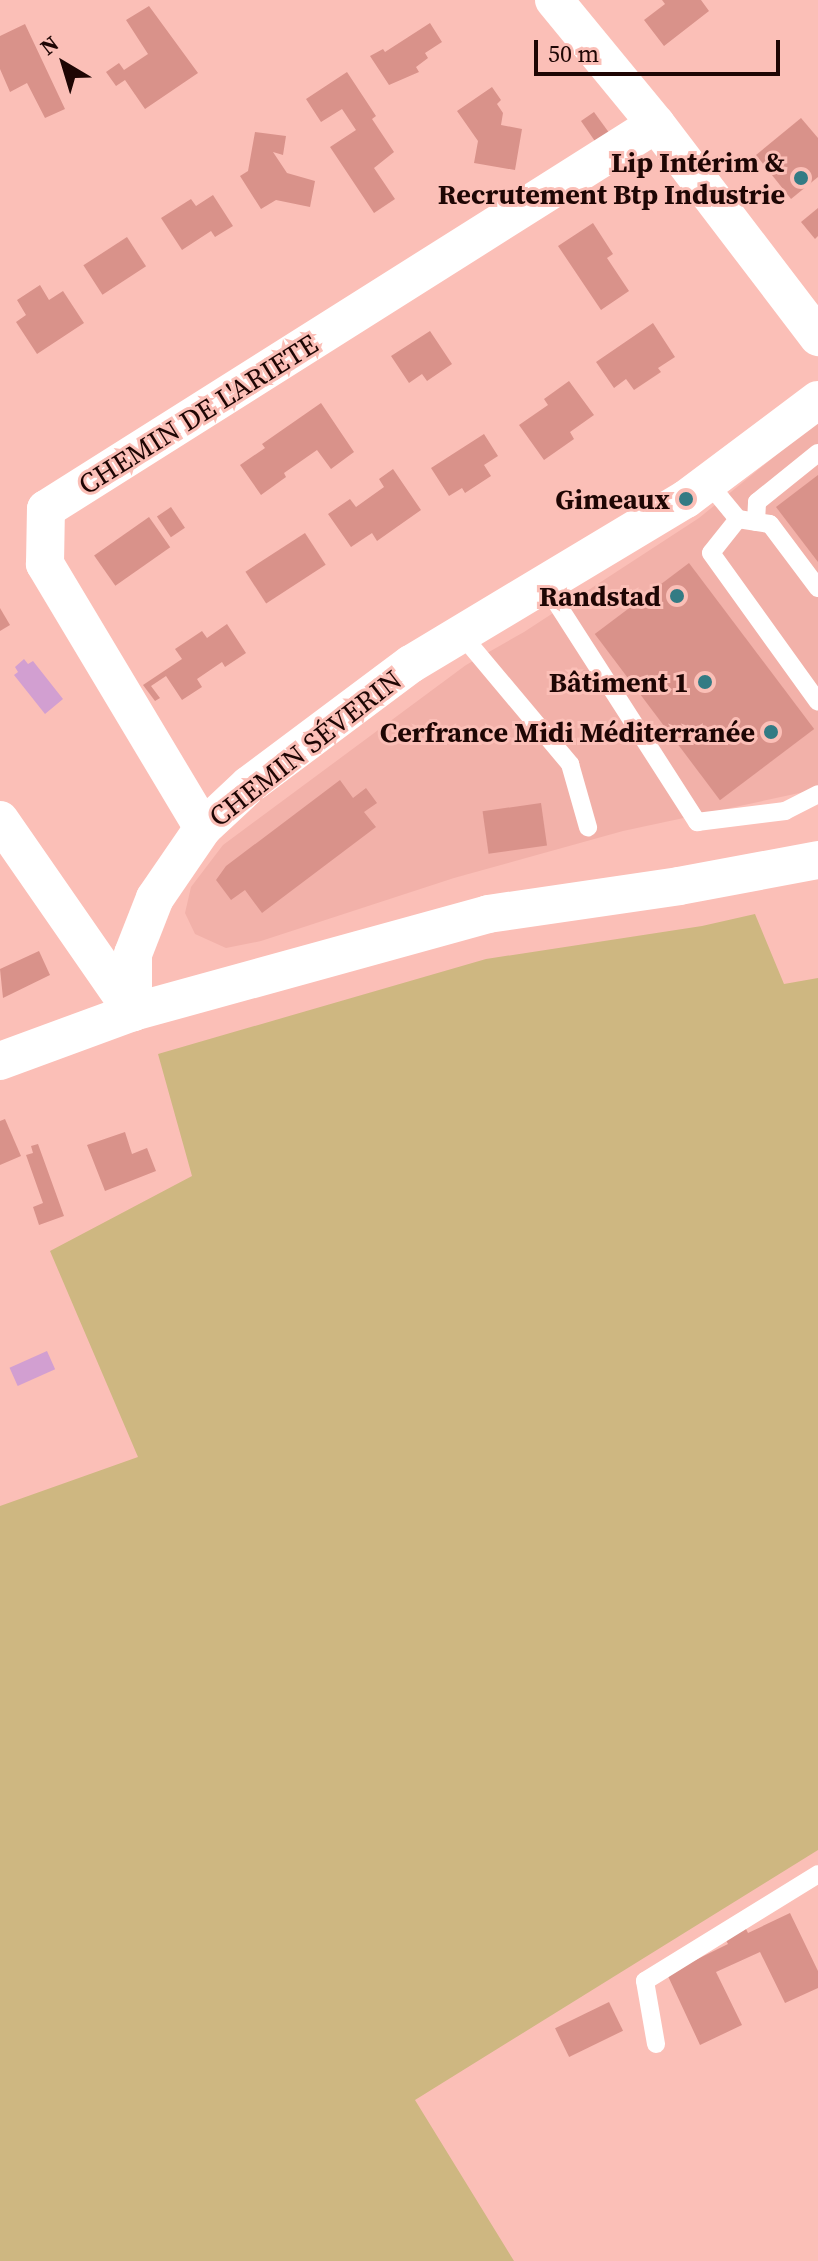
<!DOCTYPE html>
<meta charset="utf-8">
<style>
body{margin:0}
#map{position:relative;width:818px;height:2261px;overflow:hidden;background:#fbbfb7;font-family:"Source Serif 4",serif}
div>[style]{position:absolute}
.built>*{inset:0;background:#f2b1a9}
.green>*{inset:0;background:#ceb781}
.water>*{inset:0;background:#d29fd1;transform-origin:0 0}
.building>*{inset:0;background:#d9928a;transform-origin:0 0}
.lane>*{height:18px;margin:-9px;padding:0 9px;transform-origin:9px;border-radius:9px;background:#fff}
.street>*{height:38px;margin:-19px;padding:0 19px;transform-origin:19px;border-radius:19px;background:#fff}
.dots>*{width:22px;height:22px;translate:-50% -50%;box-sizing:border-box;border:4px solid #fbbfb7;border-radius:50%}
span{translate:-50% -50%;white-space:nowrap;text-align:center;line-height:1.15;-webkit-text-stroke:6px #fbbfb7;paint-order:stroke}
.poi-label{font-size:28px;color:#1e0604;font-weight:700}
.right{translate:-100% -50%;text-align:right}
.street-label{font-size:28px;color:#1e0604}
.north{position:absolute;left:24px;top:24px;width:80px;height:80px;-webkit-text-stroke:6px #fbbfb7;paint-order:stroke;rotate:322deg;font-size:22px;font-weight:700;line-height:32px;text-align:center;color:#1e0604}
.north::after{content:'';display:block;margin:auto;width:28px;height:36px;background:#1e0604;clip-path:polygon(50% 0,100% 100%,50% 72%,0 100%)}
.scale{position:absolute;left:534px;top:40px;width:246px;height:36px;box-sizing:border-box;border:4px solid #1e0604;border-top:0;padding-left:10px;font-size:24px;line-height:28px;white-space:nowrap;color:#1e0604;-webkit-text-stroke:6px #fbbfb7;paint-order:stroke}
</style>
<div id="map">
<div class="built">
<div style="clip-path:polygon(818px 421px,818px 789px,623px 831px,454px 878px,261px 941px,226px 948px,195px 934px,185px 913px,191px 887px,223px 845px,466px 665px,524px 632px,699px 518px)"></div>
</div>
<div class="green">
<div style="clip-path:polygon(755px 914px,784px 984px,818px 978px,818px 1850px,415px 2100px,514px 2261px,0 2261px,0 1506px,138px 1457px,50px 1251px,192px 1176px,158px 1054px,486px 959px,702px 926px)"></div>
</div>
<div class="water">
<div style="clip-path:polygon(24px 659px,28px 664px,33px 661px,63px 699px,45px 714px,14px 675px,18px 672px,15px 667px)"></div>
<div style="left:47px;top:1351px;width:20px;height:41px;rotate:66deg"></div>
</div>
<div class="building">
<div style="clip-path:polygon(662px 0,701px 0,709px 11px,664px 46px,644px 20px,665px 4px)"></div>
<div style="clip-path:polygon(149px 6px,198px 73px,145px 109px,125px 80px,116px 86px,106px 72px,119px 63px,124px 70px,148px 54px,126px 20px)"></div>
<div style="clip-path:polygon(430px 23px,442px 42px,425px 53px,428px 58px,416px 67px,419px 72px,389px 85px,370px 56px,383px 49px,385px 52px)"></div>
<div style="clip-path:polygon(25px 24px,65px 109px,45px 118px,27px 83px,10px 92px,0 69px,0 36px)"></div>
<div style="clip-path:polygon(347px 72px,376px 116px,372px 119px,394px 152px,374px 168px,395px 199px,374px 213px,330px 147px,356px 130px,342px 109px,321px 122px,306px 99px)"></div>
<div style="clip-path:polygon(492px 87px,501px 100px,497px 104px,503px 113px,501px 125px,522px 129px,515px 170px,474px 163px,478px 141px,457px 111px)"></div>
<div style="clip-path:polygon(594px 112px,610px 134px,599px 147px,581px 121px)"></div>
<div style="clip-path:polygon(801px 118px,818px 138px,818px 177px,791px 199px,756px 155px)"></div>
<div style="clip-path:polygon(255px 132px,286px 136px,283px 155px,273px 152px,287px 173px,315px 181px,310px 207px,276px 200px,261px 209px,240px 176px,248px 171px)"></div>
<div style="clip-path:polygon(213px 195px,233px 226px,215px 237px,211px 231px,182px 250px,161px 218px,191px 199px,196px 206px)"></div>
<div style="clip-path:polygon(818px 208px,818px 236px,815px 239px,801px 222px)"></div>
<div style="clip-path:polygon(593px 223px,613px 254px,607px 258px,629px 291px,601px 310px,558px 246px)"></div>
<div style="left:127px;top:237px;width:35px;height:52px;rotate:57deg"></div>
<div style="clip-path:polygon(40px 285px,49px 300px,63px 291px,84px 323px,37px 354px,16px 322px,26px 315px,17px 300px)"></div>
<div style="clip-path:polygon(653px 323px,675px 357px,658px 368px,661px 372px,634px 390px,626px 379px,614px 388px,596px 362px)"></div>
<div style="clip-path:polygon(430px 331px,452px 364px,427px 381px,422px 374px,409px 383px,391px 356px)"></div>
<div style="clip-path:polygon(569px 381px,594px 415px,570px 432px,574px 439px,544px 460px,519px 425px,548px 405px,544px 399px)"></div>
<div style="clip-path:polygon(321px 403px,354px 452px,331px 469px,317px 450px,284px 473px,286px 477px,261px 495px,240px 465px,265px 448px,262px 444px)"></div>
<div style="clip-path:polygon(484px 434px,498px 456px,484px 465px,491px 476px,465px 493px,462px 488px,449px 496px,431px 468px)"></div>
<div style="clip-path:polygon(393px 469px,421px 510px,377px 541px,372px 533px,351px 547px,328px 514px,350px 499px,356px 507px,384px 487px,379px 479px)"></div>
<div style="clip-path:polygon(818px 475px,818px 562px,776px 507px)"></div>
<div style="left:171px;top:507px;width:25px;height:17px;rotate:56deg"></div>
<div style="left:149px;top:517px;width:37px;height:67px;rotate:55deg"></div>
<div style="left:305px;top:533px;width:38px;height:71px;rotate:57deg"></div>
<div style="left:689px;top:563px;width:208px;height:118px;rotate:53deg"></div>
<div style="clip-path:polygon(0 608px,10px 625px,0 631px)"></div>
<div style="clip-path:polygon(227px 624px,246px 653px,225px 667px,222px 662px,197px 679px,202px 687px,182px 700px,166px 676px,151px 686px,160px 698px,155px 701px,143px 685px,182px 659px,175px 649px,202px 631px,207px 638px)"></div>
<div style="clip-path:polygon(340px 780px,353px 798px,366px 788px,377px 803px,364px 812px,376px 827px,262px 913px,245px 890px,231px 900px,216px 880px,226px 866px)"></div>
<div style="left:541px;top:803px;width:43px;height:59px;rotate:82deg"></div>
<div style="clip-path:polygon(39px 951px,50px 975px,3px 998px,0 969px)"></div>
<div style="clip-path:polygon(5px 1119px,21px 1156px,0 1165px,0 1121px)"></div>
<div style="clip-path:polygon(125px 1132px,132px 1154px,147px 1148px,156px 1171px,105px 1191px,87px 1145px)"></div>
<div style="clip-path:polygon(38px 1144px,64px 1216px,39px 1225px,33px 1207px,43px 1203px,26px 1155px,33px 1153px,31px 1146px)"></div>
<div style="clip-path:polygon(790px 1913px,818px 1971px,818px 1988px,785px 2003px,760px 1952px,716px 1972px,742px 2025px,700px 2045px,667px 1974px,728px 1944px,723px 1934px,744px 1925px,748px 1933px)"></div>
<div style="left:609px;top:2002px;width:32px;height:60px;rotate:64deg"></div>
</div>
<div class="lane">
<div style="left:709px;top:484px;width:45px;rotate:50.4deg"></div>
<div style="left:738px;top:519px;width:43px;rotate:128.5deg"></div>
<div style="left:711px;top:553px;width:183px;rotate:54.3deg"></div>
<div style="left:738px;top:519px;width:32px;rotate:9deg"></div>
<div style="left:770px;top:524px;width:80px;rotate:53.1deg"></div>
<div style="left:756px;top:522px;width:20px;rotate:-87deg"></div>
<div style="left:757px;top:502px;width:78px;rotate:-38.8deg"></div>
<div style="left:545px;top:585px;width:282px;rotate:57.3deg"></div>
<div style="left:697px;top:822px;width:89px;rotate:-7.1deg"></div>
<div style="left:785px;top:811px;width:37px;rotate:-27deg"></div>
<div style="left:461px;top:634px;width:170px;rotate:50deg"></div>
<div style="left:570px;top:764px;width:66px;rotate:74.1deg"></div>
<div style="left:656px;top:2044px;width:64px;rotate:-99.9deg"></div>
<div style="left:645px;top:1981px;width:203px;rotate:-31.7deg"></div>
</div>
<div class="street">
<div style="left:554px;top:0;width:161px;rotate:50.6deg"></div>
<div style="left:656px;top:124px;width:268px;rotate:52.7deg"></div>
<div style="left:0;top:820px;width:234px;rotate:55.3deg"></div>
<div style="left:203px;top:828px;width:308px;rotate:-120.9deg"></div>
<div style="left:45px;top:564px;width:55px;rotate:-89deg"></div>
<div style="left:46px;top:509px;width:721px;rotate:-32.26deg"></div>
<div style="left:133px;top:1012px;width:58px;rotate:-90deg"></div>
<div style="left:133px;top:954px;width:60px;rotate:-68.6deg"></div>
<div style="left:155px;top:898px;width:85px;rotate:-55.6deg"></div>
<div style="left:203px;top:828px;width:63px;rotate:-43.1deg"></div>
<div style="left:249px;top:785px;width:202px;rotate:-36.8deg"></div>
<div style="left:411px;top:664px;width:321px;rotate:-31deg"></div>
<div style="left:686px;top:499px;width:165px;rotate:-36.9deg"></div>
<div style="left:0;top:1061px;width:142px;rotate:-20.2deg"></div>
<div style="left:133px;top:1012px;width:368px;rotate:-15.4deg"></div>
<div style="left:488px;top:914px;width:193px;rotate:-8.3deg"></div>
<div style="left:679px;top:886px;width:141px;rotate:-10.6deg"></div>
</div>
<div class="dots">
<div style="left:801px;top:178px;background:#337b84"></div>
<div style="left:686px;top:499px;background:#337b84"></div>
<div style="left:677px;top:596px;background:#337b84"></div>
<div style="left:705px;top:682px;background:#337b84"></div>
<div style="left:771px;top:732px;background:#337b84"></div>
</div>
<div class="poi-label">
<span class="right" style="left:785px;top:178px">Lip Intérim &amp;<br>Recrutement Btp Industrie</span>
<span class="right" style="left:670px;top:499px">Gimeaux</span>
<span class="right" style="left:661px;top:596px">Randstad</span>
<span class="right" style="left:689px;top:682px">Bâtiment 1</span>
<span class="right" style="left:755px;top:732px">Cerfrance Midi Méditerranée</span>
</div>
<div class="street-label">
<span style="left:198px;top:414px;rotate:-32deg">CHEMIN DE L'ARIETE</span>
<span style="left:305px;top:748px;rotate:-38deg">CHEMIN SÉVERIN</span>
</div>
<div class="north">N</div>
<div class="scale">50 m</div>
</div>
